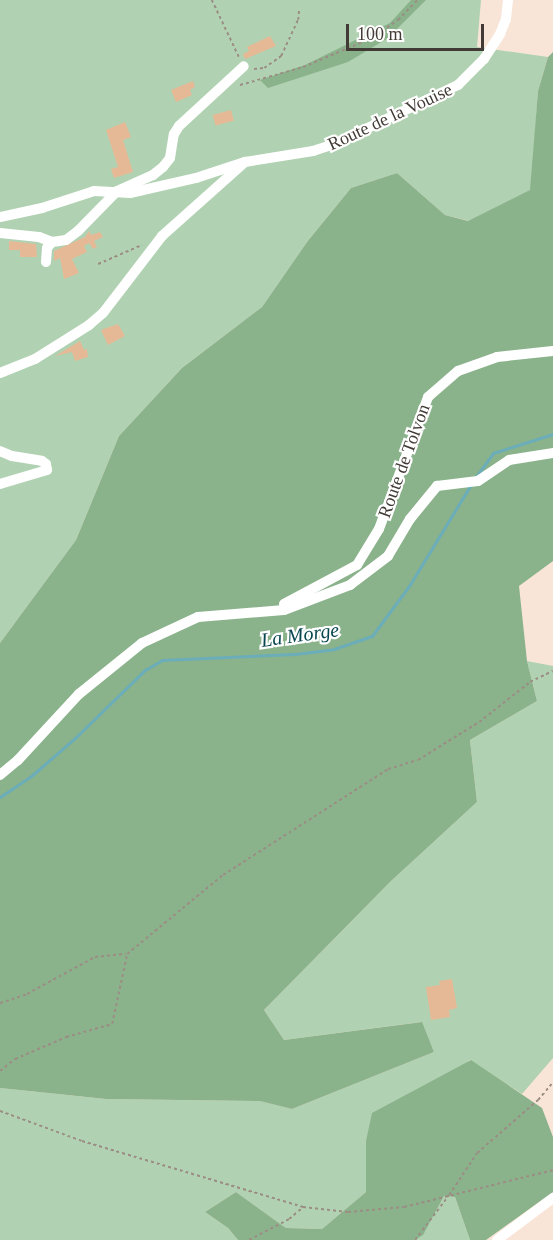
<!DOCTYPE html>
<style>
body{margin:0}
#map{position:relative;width:553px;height:1240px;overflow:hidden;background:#f8e5d7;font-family:Georgia,serif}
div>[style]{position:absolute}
.green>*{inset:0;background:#b1d2b2}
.forest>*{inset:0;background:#8ab28b}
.stream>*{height:3px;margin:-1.5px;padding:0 1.5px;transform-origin:1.5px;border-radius:1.5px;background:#6badb9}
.building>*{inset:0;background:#e5b996;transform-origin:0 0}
.path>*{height:1.5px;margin-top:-0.75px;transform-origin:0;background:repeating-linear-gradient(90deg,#9b8d84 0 3px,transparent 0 6px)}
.minor>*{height:10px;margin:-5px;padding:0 5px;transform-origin:5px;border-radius:5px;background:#fff}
span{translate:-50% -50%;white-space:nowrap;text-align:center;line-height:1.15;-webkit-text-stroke:4.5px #fff;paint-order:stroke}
.street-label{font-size:18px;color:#423a35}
.water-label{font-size:20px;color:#07464f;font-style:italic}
.scale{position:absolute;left:346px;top:24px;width:138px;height:27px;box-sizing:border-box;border:3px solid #423a35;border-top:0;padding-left:8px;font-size:18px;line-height:21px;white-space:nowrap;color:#423a35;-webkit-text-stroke:4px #fff;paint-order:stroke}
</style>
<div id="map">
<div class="green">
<div style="clip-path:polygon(0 0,481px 0,477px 47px,548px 57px,538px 91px,531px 190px,469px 221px,445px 215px,397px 173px,351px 188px,307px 242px,262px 307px,182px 368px,119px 436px,76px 540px,0 643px)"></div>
<div style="clip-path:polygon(527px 661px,553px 666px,553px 1058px,522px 1094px,470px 1060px,366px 1141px,366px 1192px,322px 1229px,286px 1228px,236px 1192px,205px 1212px,228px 1228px,238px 1240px,0 1240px,0 1088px,106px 1099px,261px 1101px,292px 1109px,434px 1052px,421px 1022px,284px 1040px,264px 1010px,390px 882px,477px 802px,470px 740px,537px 701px)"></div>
<div style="clip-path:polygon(444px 1196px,455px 1197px,470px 1240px,415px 1240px,423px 1234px)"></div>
</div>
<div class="forest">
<div style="clip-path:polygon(411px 0,426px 0,388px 38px,348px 62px,268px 88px,260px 80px,305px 65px,390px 23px)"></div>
<div style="clip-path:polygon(553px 52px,553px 561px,519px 586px,527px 661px,537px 701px,470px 740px,477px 802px,390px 882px,264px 1010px,284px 1040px,422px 1022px,434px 1052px,292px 1109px,260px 1101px,106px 1099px,0 1088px,0 643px,76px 540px,119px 436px,182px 368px,262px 307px,307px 242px,351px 188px,397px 173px,445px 215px,468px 221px,530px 190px,538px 91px,548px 57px)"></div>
<div style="clip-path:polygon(471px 1060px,542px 1108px,553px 1137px,553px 1192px,486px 1240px,470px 1240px,455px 1197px,444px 1196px,423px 1235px,415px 1240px,238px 1240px,228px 1228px,205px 1212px,236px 1192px,286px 1228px,322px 1229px,366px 1192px,366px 1141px,372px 1113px)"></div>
</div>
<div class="stream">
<div style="left:475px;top:478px;width:31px;rotate:-54deg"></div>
<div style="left:493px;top:453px;width:63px;rotate:-17.6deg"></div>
<div style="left:0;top:797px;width:36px;rotate:-34deg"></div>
<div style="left:30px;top:777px;width:60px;rotate:-40.9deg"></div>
<div style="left:75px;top:738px;width:98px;rotate:-44.2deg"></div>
<div style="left:145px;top:670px;width:20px;rotate:-30deg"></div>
<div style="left:162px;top:660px;width:133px;rotate:-2.6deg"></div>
<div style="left:295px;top:654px;width:39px;rotate:-7deg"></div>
<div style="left:334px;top:649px;width:40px;rotate:-18.9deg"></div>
<div style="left:372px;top:636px;width:62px;rotate:-53.5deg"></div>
<div style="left:409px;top:586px;width:117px;rotate:-58.6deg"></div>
</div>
<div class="building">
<div style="clip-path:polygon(270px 36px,276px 46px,245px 59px,243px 54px,249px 51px,247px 47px)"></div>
<div style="clip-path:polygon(193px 81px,195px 87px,190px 90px,192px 95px,176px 102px,171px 90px)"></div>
<div style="left:231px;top:110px;width:11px;height:19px;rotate:75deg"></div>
<div style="clip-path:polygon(125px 122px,131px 137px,123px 140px,133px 172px,114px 178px,111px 169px,118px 167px,106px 130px)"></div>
<div style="clip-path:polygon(89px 231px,91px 235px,100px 232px,103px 237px,94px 241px,97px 247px,93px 249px,89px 243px,84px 246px,87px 252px,72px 259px,79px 273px,64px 279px,60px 258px,54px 261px,54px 251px,85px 237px)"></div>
<div style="clip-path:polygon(9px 241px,36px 244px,37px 257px,20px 257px,20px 250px,9px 250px)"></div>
<div style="clip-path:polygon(118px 324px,125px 336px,108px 345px,101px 330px)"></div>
<div style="clip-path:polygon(80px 341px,84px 350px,87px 349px,88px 357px,75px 361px,72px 352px,55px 356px)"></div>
<div style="clip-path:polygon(452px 979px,457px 1008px,449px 1010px,450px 1017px,431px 1020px,426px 987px,440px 985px,439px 981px)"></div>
</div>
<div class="path">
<div style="left:212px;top:0;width:65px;rotate:64.6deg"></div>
<div style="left:254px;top:69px;width:10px;rotate:-6deg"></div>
<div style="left:264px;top:68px;width:21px;rotate:-35deg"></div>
<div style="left:281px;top:56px;width:40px;rotate:-65deg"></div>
<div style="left:298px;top:20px;width:11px;rotate:-85deg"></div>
<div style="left:240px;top:85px;width:66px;rotate:-15.9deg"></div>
<div style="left:303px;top:67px;width:75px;rotate:-22.8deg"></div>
<div style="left:372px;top:38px;width:32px;rotate:-35deg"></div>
<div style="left:398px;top:20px;width:28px;rotate:-46deg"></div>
<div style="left:98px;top:264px;width:48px;rotate:-23.4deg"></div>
<div style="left:0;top:1003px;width:28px;rotate:-18deg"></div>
<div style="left:27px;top:994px;width:77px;rotate:-28.6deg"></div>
<div style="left:95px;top:957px;width:31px;rotate:-6deg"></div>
<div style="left:0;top:1071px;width:19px;rotate:-39deg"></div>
<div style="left:15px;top:1059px;width:56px;rotate:-23.3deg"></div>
<div style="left:66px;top:1037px;width:48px;rotate:-15.8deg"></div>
<div style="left:112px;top:1024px;width:72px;rotate:-77.9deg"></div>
<div style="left:127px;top:954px;width:124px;rotate:-39.5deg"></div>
<div style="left:223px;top:875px;width:196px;rotate:-32.7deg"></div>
<div style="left:388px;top:769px;width:31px;rotate:-17deg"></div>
<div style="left:418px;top:760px;width:72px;rotate:-31.9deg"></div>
<div style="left:479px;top:722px;width:65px;rotate:-38.1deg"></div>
<div style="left:530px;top:682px;width:25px;rotate:-26deg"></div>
<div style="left:0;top:1111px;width:87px;rotate:20.1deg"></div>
<div style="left:82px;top:1141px;width:231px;rotate:16.6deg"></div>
<div style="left:303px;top:1207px;width:45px;rotate:6.3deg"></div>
<div style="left:348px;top:1212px;width:56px;rotate:-5.1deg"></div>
<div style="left:404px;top:1207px;width:154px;rotate:-13.9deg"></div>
<div style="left:249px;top:1240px;width:45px;rotate:-27.7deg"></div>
<div style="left:289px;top:1219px;width:17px;rotate:-40deg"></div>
<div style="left:415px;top:1240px;width:56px;rotate:-52.9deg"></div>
<div style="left:449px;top:1195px;width:50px;rotate:-56.3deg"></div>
<div style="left:477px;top:1153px;width:81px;rotate:-41deg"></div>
<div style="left:538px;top:1100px;width:23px;rotate:-50deg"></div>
</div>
<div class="minor">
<div style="left:0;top:217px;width:43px;rotate:-12.1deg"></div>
<div style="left:42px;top:208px;width:55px;rotate:-18.1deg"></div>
<div style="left:94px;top:191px;width:36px;rotate:3deg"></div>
<div style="left:130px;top:193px;width:68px;rotate:-12.8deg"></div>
<div style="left:196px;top:178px;width:52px;rotate:-18.1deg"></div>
<div style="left:245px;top:162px;width:69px;rotate:-9.2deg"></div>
<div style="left:313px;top:151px;width:20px;rotate:-18deg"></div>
<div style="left:332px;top:145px;width:140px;rotate:-25.5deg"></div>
<div style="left:458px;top:85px;width:37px;rotate:-45deg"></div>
<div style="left:484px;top:59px;width:30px;rotate:-57deg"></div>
<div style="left:500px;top:34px;width:16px;rotate:-68deg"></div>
<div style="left:506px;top:19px;width:19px;rotate:-84deg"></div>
<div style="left:0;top:233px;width:39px;rotate:6deg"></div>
<div style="left:39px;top:237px;width:14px;rotate:21deg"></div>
<div style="left:46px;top:262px;width:14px;rotate:-86deg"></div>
<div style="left:47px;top:248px;width:8px;rotate:-50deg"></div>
<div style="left:52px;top:242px;width:14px;rotate:-8deg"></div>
<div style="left:66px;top:240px;width:15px;rotate:-37deg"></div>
<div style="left:78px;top:231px;width:56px;rotate:-45.7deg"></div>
<div style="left:117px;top:191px;width:39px;rotate:-24deg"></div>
<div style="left:153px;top:175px;width:13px;rotate:-39deg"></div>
<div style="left:163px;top:167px;width:11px;rotate:-52deg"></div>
<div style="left:170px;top:158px;width:24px;rotate:-81deg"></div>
<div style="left:174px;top:134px;width:9px;rotate:-58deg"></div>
<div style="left:179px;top:126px;width:88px;rotate:-42.7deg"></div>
<div style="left:0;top:373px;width:38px;rotate:-22deg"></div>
<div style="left:35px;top:359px;width:64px;rotate:-32.2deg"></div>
<div style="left:89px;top:325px;width:18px;rotate:-41deg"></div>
<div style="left:103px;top:313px;width:97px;rotate:-52.5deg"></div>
<div style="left:162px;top:236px;width:110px;rotate:-41.7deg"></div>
<div style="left:0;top:451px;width:13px;rotate:23deg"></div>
<div style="left:12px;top:456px;width:30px;rotate:9deg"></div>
<div style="left:42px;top:461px;width:5px;rotate:37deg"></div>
<div style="left:46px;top:464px;width:6px;rotate:81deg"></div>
<div style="left:47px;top:470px;width:49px;rotate:163.4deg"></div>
<div style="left:284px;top:604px;width:83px;rotate:-28.1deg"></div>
<div style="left:357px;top:565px;width:42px;rotate:-58.6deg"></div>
<div style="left:379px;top:529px;width:141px;rotate:-69.6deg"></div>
<div style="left:428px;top:397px;width:40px;rotate:-41deg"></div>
<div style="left:458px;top:371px;width:41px;rotate:-19.7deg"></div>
<div style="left:497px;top:357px;width:56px;rotate:-6.1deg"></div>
<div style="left:0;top:775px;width:23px;rotate:-40deg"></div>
<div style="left:18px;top:760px;width:90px;rotate:-47.3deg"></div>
<div style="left:79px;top:694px;width:81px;rotate:-39deg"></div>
<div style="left:142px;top:643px;width:62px;rotate:-24.9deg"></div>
<div style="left:198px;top:617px;width:86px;rotate:-4.7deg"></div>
<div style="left:284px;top:610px;width:71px;rotate:-20.7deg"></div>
<div style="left:350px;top:585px;width:48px;rotate:-37.3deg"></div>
<div style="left:388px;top:556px;width:43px;rotate:-59.3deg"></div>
<div style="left:410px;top:519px;width:43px;rotate:-50.7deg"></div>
<div style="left:437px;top:486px;width:41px;rotate:-7deg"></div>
<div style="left:478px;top:481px;width:37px;rotate:-34deg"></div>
<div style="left:509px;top:460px;width:45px;rotate:-9deg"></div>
<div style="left:497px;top:1240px;width:70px;rotate:-36.9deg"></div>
</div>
<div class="street-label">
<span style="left:390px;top:117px;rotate:-25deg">Route de la Vouise</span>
<span style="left:404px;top:461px;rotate:-70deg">Route de Tolvon</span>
</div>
<div class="water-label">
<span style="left:300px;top:635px;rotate:-8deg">La Morge</span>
</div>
<div class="scale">100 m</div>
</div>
